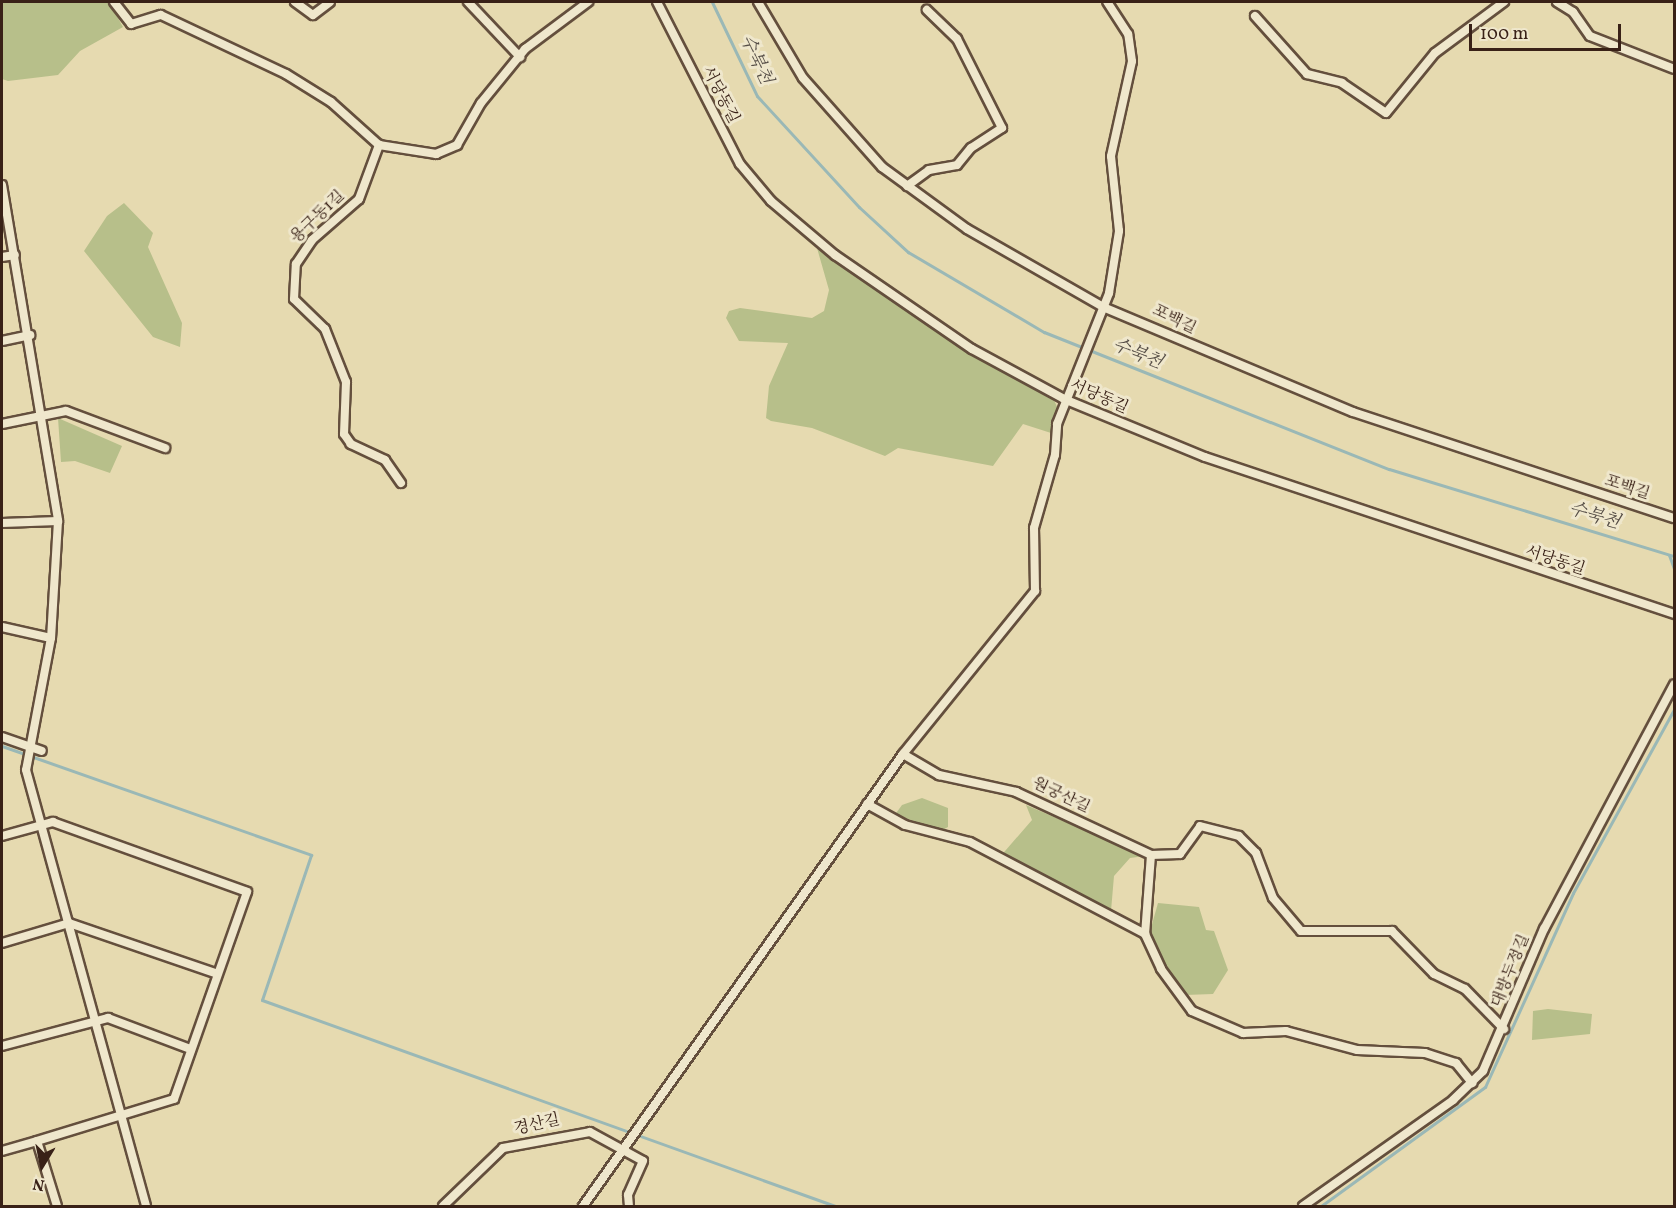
<!DOCTYPE html>
<meta charset="utf-8">
<style>
body{margin:0}
#map{position:relative;width:1676px;height:1208px;overflow:hidden;background:#e6dab0;font-family:Vollkorn,"Noto Serif KR",serif}
div>[style]{position:absolute}
.green>*{inset:0;background:#b7bf8a}
.stream>*{height:3px;margin:-1.5px;padding:0 1.5px;transform-origin:1.5px;border-radius:1.5px;background:#9ab8b6}
.roads{filter:drop-shadow(2px 0 #644f3d) drop-shadow(-2px 0 #644f3d) drop-shadow(0 2px #644f3d) drop-shadow(0 -2px #644f3d)}
.street>*{height:8px;margin:-4px;padding:0 4px;transform-origin:4px;border-radius:4px;background:#efe7cc}
span{translate:-50% -50%;white-space:nowrap;text-align:center;line-height:1.15;-webkit-text-stroke:6px #efe7cc;paint-order:stroke}
.street-label{font-size:16px;color:#392117}
.water-label{font-size:18px;color:#564e47;font-style:italic}
.frame{position:absolute;inset:0;border:3px solid #392117;pointer-events:none}
.north{position:absolute;left:12px;top:1136px;width:60px;height:60px;-webkit-text-stroke:4px #efe7cc;paint-order:stroke;rotate:190deg;font-size:16px;font-weight:700;line-height:24px;text-align:center;color:#392117}
.north::after{content:'';display:block;margin:auto;width:21px;height:27px;background:#392117;clip-path:polygon(50% 0,100% 100%,50% 72%,0 100%)}
.scale{position:absolute;left:1469px;top:24px;width:152px;height:27px;box-sizing:border-box;border:3px solid #392117;border-top:0;padding-left:8px;font-size:18px;line-height:21px;white-space:nowrap;color:#392117;-webkit-text-stroke:4px #efe7cc;paint-order:stroke}
</style>
<div id="map">
<div class="green">
<div style="clip-path:polygon(2px 2px,109px 2px,123px 27px,80px 51px,58px 75px,8px 81px,2px 79px)"></div>
<div style="clip-path:polygon(124px 203px,153px 233px,148px 247px,182px 323px,180px 347px,153px 337px,84px 251px,107px 216px)"></div>
<div style="clip-path:polygon(817px 248px,976px 357px,1054px 400px,1058px 409px,1051px 433px,1023px 424px,993px 466px,898px 448px,885px 456px,812px 428px,771px 421px,766px 418px,769px 386px,788px 343px,739px 341px,726px 318px,729px 311px,740px 308px,812px 318px,824px 311px,829px 290px)"></div>
<div style="clip-path:polygon(58px 418px,122px 446px,110px 473px,75px 461px,61px 462px)"></div>
<div style="clip-path:polygon(922px 798px,948px 808px,948px 827px,939px 832px,923px 829px,894px 816px,902px 805px)"></div>
<div style="clip-path:polygon(1026px 805px,1145px 856px,1130px 858px,1114px 876px,1111px 911px,999px 858px,1032px 820px)"></div>
<div style="clip-path:polygon(1158px 903px,1199px 907px,1206px 930px,1214px 931px,1228px 970px,1213px 994px,1185px 995px,1173px 983px,1149px 935px)"></div>
<div style="clip-path:polygon(1548px 1009px,1592px 1014px,1590px 1034px,1532px 1040px,1533px 1011px)"></div>
</div>
<div class="stream">
<div style="left:712px;top:2px;width:104px;rotate:64.4deg"></div>
<div style="left:757px;top:96px;width:151px;rotate:47.4deg"></div>
<div style="left:859px;top:207px;width:67px;rotate:42.6deg"></div>
<div style="left:908px;top:252px;width:158px;rotate:30.5deg"></div>
<div style="left:1044px;top:332px;width:371px;rotate:21.7deg"></div>
<div style="left:1389px;top:469px;width:298px;rotate:17deg"></div>
<div style="left:1669px;top:555px;width:15px;rotate:70deg"></div>
<div style="left:2px;top:746px;width:328px;rotate:19.4deg"></div>
<div style="left:311px;top:855px;width:153px;rotate:108.7deg"></div>
<div style="left:262px;top:1000px;width:609px;rotate:19.77deg"></div>
<div style="left:1321px;top:1206px;width:203px;rotate:-36deg"></div>
<div style="left:1485px;top:1087px;width:213px;rotate:-65.6deg"></div>
<div style="left:1573px;top:893px;width:210px;rotate:-61.2deg"></div>
</div>
<div class="roads">
<div class="street">
<div style="left:114px;top:2px;width:28px;rotate:52deg"></div>
<div style="left:131px;top:24px;width:31px;rotate:-17deg"></div>
<div style="left:161px;top:15px;width:138px;rotate:25.3deg"></div>
<div style="left:286px;top:74px;width:53px;rotate:31.9deg"></div>
<div style="left:331px;top:102px;width:64px;rotate:41.9deg"></div>
<div style="left:295px;top:2px;width:22px;rotate:36deg"></div>
<div style="left:313px;top:15px;width:21px;rotate:-37deg"></div>
<div style="left:468px;top:2px;width:76px;rotate:46.6deg"></div>
<div style="left:657px;top:2px;width:182px;rotate:62.9deg"></div>
<div style="left:740px;top:164px;width:48px;rotate:50deg"></div>
<div style="left:771px;top:201px;width:84px;rotate:40.2deg"></div>
<div style="left:835px;top:255px;width:166px;rotate:34.5deg"></div>
<div style="left:972px;top:349px;width:105px;rotate:28.5deg"></div>
<div style="left:1064px;top:399px;width:152px;rotate:22.4deg"></div>
<div style="left:1205px;top:457px;width:495px;rotate:18.5deg"></div>
<div style="left:758px;top:2px;width:88px;rotate:59.4deg"></div>
<div style="left:803px;top:78px;width:119px;rotate:48.4deg"></div>
<div style="left:882px;top:167px;width:105px;rotate:36.1deg"></div>
<div style="left:967px;top:229px;width:157px;rotate:29.8deg"></div>
<div style="left:1103px;top:307px;width:271px;rotate:22.8deg"></div>
<div style="left:1353px;top:412px;width:338px;rotate:18.3deg"></div>
<div style="left:1557px;top:2px;width:19px;rotate:32deg"></div>
<div style="left:1573px;top:12px;width:29px;rotate:55deg"></div>
<div style="left:1590px;top:36px;width:90px;rotate:21.4deg"></div>
<div style="left:1255px;top:16px;width:78px;rotate:48.1deg"></div>
<div style="left:1307px;top:74px;width:36px;rotate:14deg"></div>
<div style="left:1342px;top:83px;width:53px;rotate:34.3deg"></div>
<div style="left:1386px;top:113px;width:77px;rotate:-50.8deg"></div>
<div style="left:1435px;top:53px;width:86px;rotate:-36.5deg"></div>
<div style="left:2px;top:185px;width:341px;rotate:80.5deg"></div>
<div style="left:58px;top:521px;width:117px;rotate:93.4deg"></div>
<div style="left:51px;top:638px;width:134px;rotate:100.7deg"></div>
<div style="left:26px;top:770px;width:452px;rotate:74.6deg"></div>
<div style="left:907px;top:186px;width:27px;rotate:-36deg"></div>
<div style="left:929px;top:170px;width:28px;rotate:-10deg"></div>
<div style="left:957px;top:165px;width:22px;rotate:-51deg"></div>
<div style="left:971px;top:148px;width:37px;rotate:-33deg"></div>
<div style="left:1002px;top:128px;width:100px;rotate:-116.8deg"></div>
<div style="left:957px;top:39px;width:42px;rotate:-136deg"></div>
<div style="left:2px;top:257px;width:13px;rotate:-9deg"></div>
<div style="left:2px;top:341px;width:29px;rotate:-12deg"></div>
<div style="left:2px;top:424px;width:65px;rotate:-11.5deg"></div>
<div style="left:66px;top:411px;width:106px;rotate:20.5deg"></div>
<div style="left:401px;top:483px;width:28px;rotate:-125deg"></div>
<div style="left:385px;top:460px;width:38px;rotate:-155deg"></div>
<div style="left:351px;top:444px;width:12px;rotate:-125deg"></div>
<div style="left:344px;top:434px;width:52px;rotate:-87.8deg"></div>
<div style="left:346px;top:382px;width:57px;rotate:-111.6deg"></div>
<div style="left:325px;top:329px;width:43px;rotate:-135.9deg"></div>
<div style="left:294px;top:299px;width:35px;rotate:-87deg"></div>
<div style="left:296px;top:264px;width:29px;rotate:-56deg"></div>
<div style="left:312px;top:240px;width:62px;rotate:-41.1deg"></div>
<div style="left:359px;top:199px;width:58px;rotate:-69.7deg"></div>
<div style="left:379px;top:145px;width:58px;rotate:9deg"></div>
<div style="left:436px;top:154px;width:23px;rotate:-23deg"></div>
<div style="left:457px;top:145px;width:48px;rotate:-60.3deg"></div>
<div style="left:481px;top:103px;width:70px;rotate:-50.8deg"></div>
<div style="left:525px;top:49px;width:79px;rotate:-36.7deg"></div>
<div style="left:2px;top:523px;width:56px;rotate:-2deg"></div>
<div style="left:2px;top:627px;width:50px;rotate:12.7deg"></div>
<div style="left:2px;top:737px;width:42px;rotate:19.3deg"></div>
<div style="left:903px;top:754px;width:42px;rotate:30.3deg"></div>
<div style="left:939px;top:775px;width:79px;rotate:12.4deg"></div>
<div style="left:1016px;top:792px;width:149px;rotate:25deg"></div>
<div style="left:1151px;top:855px;width:29px;rotate:-2deg"></div>
<div style="left:1180px;top:854px;width:34px;rotate:-54deg"></div>
<div style="left:1200px;top:826px;width:40px;rotate:14.4deg"></div>
<div style="left:1239px;top:836px;width:24px;rotate:45deg"></div>
<div style="left:1256px;top:853px;width:48px;rotate:69.3deg"></div>
<div style="left:1273px;top:898px;width:43px;rotate:49.7deg"></div>
<div style="left:1301px;top:931px;width:91px"></div>
<div style="left:1392px;top:931px;width:60px;rotate:45.7deg"></div>
<div style="left:1434px;top:974px;width:34px;rotate:26deg"></div>
<div style="left:1465px;top:989px;width:56px;rotate:45.7deg"></div>
<div style="left:867px;top:804px;width:43px;rotate:28.9deg"></div>
<div style="left:905px;top:825px;width:67px;rotate:14.7deg"></div>
<div style="left:970px;top:842px;width:198px;rotate:27.7deg"></div>
<div style="left:2px;top:836px;width:53px;rotate:-15.4deg"></div>
<div style="left:53px;top:822px;width:206px;rotate:19.8deg"></div>
<div style="left:247px;top:892px;width:219px;rotate:109.4deg"></div>
<div style="left:174px;top:1099px;width:143px;rotate:163deg"></div>
<div style="left:37px;top:1141px;width:68px;rotate:72.9deg"></div>
<div style="left:1151px;top:855px;width:79px;rotate:94.3deg"></div>
<div style="left:1145px;top:934px;width:38px;rotate:65deg"></div>
<div style="left:1161px;top:969px;width:52px;rotate:53.6deg"></div>
<div style="left:1192px;top:1011px;width:56px;rotate:23.3deg"></div>
<div style="left:1243px;top:1033px;width:43px;rotate:-2.7deg"></div>
<div style="left:1286px;top:1031px;width:73px;rotate:15deg"></div>
<div style="left:1357px;top:1050px;width:68px;rotate:2.5deg"></div>
<div style="left:1425px;top:1053px;width:33px;rotate:18deg"></div>
<div style="left:1456px;top:1063px;width:26px;rotate:51deg"></div>
<div style="left:2px;top:943px;width:70px;rotate:-16.6deg"></div>
<div style="left:69px;top:923px;width:157px;rotate:18.9deg"></div>
<div style="left:2px;top:1046px;width:110px;rotate:-14.8deg"></div>
<div style="left:108px;top:1018px;width:88px;rotate:20.7deg"></div>
<div style="left:2px;top:1151px;width:36px;rotate:-16deg"></div>
<div style="left:443px;top:1206px;width:83px;rotate:-44deg"></div>
<div style="left:503px;top:1148px;width:88px;rotate:-10.4deg"></div>
<div style="left:590px;top:1132px;width:60px;rotate:28.7deg"></div>
<div style="left:643px;top:1161px;width:37px;rotate:114deg"></div>
<div style="left:628px;top:1195px;width:11px;rotate:85deg"></div>
<div style="left:583px;top:1206px;width:554px;rotate:-54.7deg"></div>
<div style="left:903px;top:754px;width:210px;rotate:-51deg"></div>
<div style="left:1035px;top:591px;width:63px;rotate:-90.9deg"></div>
<div style="left:1034px;top:528px;width:76px;rotate:-74deg"></div>
<div style="left:1055px;top:455px;width:31px;rotate:-86deg"></div>
<div style="left:1057px;top:424px;width:141px;rotate:-68.3deg"></div>
<div style="left:1109px;top:293px;width:63px;rotate:-80.8deg"></div>
<div style="left:1119px;top:231px;width:75px;rotate:-96.1deg"></div>
<div style="left:1111px;top:156px;width:97px;rotate:-77.5deg"></div>
<div style="left:1132px;top:61px;width:27px;rotate:-98deg"></div>
<div style="left:1128px;top:34px;width:38px;rotate:-123deg"></div>
<div style="left:1303px;top:1206px;width:184px;rotate:-35.2deg"></div>
<div style="left:1453px;top:1100px;width:42px;rotate:-44deg"></div>
<div style="left:1483px;top:1071px;width:155px;rotate:-66.8deg"></div>
<div style="left:1544px;top:929px;width:277px;rotate:-62deg"></div>
</div>
</div>
<div class="street-label">
<span style="left:720px;top:95px;rotate:63deg">서당동길</span>
<span style="left:318px;top:217px;rotate:-44deg">용구동1길</span>
<span style="left:1174px;top:320px;rotate:26deg">포백길</span>
<span style="left:1099px;top:397px;rotate:24deg">서당동길</span>
<span style="left:1627px;top:488px;rotate:18deg">포백길</span>
<span style="left:1555px;top:561px;rotate:18deg">서당동길</span>
<span style="left:1061px;top:796px;rotate:25deg">원궁산길</span>
<span style="left:1511px;top:971px;rotate:-68deg">대방두정길</span>
<span style="left:537px;top:1125px;rotate:-13deg">경산길</span>
</div>
<div class="water-label">
<span style="left:755px;top:60px;rotate:65deg">수북천</span>
<span style="left:1137px;top:355px;rotate:22deg">수북천</span>
<span style="left:1594px;top:517px;rotate:17deg">수북천</span>
</div>
<div class="frame"></div>
<div class="north">N</div>
<div class="scale">100 m</div>
</div>
